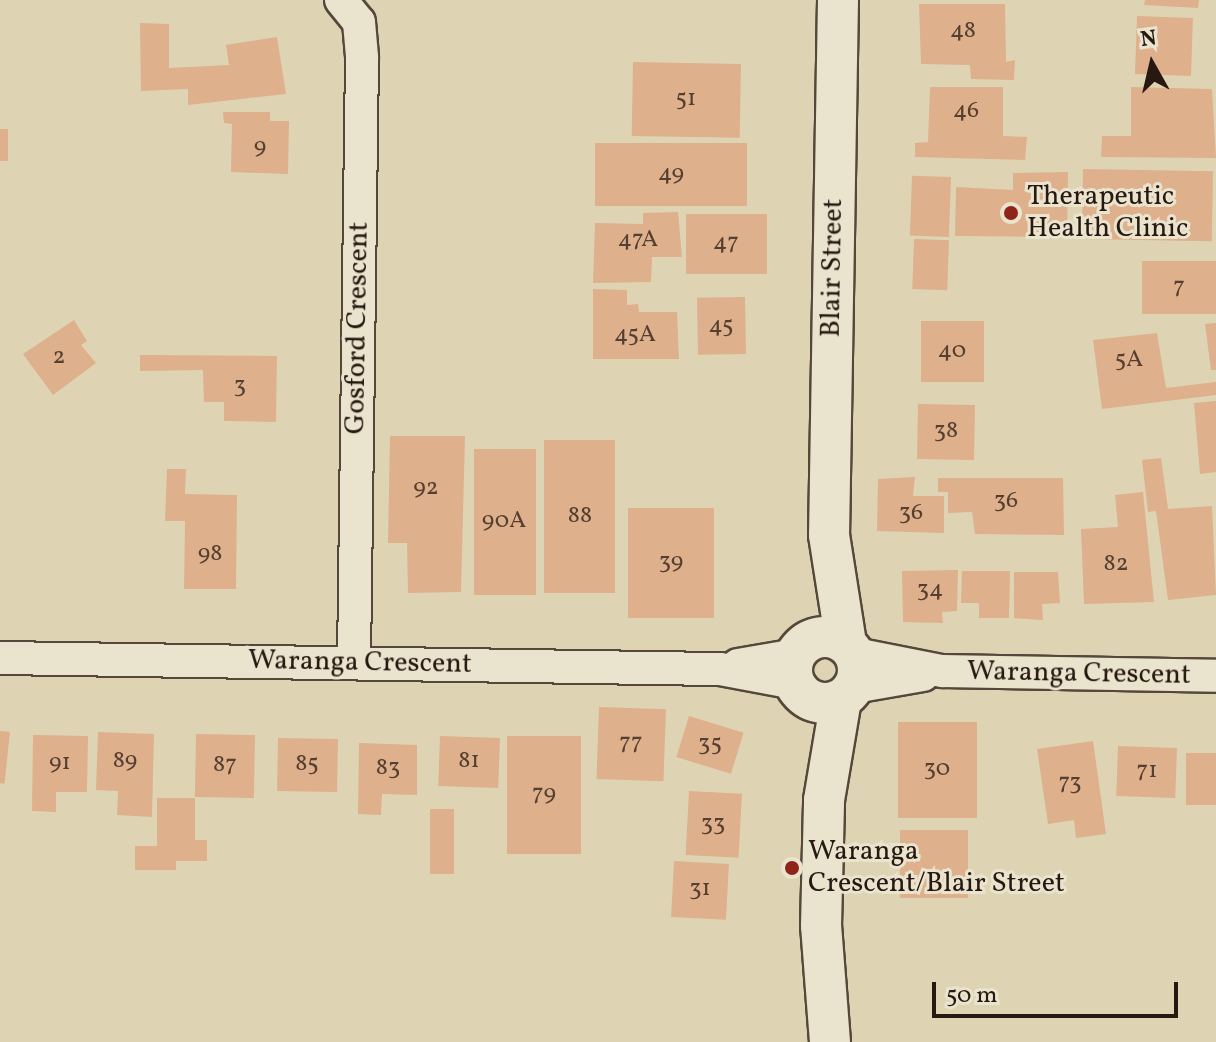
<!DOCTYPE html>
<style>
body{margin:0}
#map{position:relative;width:1216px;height:1042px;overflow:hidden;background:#ded4b3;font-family:Vollkorn,serif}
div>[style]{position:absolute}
.building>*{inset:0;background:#deb08c;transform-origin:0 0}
.roads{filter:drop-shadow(2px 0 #55483a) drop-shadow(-2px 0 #55483a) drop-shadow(0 2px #55483a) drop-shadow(0 -2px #55483a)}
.minor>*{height:32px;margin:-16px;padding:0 16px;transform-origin:16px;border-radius:16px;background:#eae3ce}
.tertiary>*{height:40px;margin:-20px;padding:0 20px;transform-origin:20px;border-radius:20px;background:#eae3ce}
.tertiary>.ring{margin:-20px;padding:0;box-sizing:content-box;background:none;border:40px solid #eae3ce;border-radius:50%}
.dots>*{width:22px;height:22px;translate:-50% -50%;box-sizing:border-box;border:4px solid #eae3ce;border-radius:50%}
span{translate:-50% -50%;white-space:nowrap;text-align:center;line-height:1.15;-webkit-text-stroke:6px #eae3ce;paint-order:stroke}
.number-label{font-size:24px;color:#553f30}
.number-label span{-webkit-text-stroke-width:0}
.poi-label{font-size:28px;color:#271911}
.left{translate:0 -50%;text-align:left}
.street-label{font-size:28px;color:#271911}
.north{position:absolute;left:1112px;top:24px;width:80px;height:80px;-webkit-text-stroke:6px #eae3ce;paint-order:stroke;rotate:352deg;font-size:22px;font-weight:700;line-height:32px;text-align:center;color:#271911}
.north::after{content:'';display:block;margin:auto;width:28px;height:36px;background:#271911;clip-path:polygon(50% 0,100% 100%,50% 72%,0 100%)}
.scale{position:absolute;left:932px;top:982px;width:246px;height:36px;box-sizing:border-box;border:4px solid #271911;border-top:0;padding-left:10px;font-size:24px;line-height:28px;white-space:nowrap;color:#271911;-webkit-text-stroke:6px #eae3ce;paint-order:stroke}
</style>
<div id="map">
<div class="building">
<div style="clip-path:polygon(1145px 0,1199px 0,1198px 8px,1144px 5px)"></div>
<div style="clip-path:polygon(919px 4px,1005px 4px,1006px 62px,1015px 60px,1014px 80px,971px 79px,970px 65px,921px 64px)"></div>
<div style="left:1137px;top:16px;width:56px;height:58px;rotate:2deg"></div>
<div style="clip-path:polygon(140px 23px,169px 24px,169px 68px,229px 65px,226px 45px,277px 37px,286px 94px,188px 105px,188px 89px,141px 91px)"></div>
<div style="left:633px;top:62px;width:108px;height:74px;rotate:1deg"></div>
<div style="clip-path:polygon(930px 87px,1003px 87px,1003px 136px,1027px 137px,1025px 160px,915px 157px,915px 143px,928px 142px)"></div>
<div style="clip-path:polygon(1131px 87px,1212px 89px,1216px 158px,1101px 157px,1102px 136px,1131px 136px)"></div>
<div style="clip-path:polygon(223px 112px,270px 112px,270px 121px,289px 121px,288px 174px,231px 172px,232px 124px,224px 123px)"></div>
<div style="left:0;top:129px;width:8px;height:32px"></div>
<div style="left:595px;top:143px;width:152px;height:63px"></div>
<div style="left:1083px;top:169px;width:130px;height:70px;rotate:1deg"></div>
<div style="clip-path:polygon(1068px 172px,1067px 237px,955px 236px,956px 187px,1013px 190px,1013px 173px)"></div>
<div style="left:951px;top:177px;width:60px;height:39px;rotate:92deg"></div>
<div style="clip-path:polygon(678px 212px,682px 257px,652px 257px,651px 282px,593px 283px,595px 223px,643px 224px,643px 213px)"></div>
<div style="left:686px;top:214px;width:81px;height:60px"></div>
<div style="left:914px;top:239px;width:35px;height:50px;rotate:2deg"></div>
<div style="left:1142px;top:261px;width:74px;height:53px"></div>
<div style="clip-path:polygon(593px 289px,627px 290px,627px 305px,638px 304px,639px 312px,677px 312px,679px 359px,593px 359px)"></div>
<div style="left:745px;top:297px;width:57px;height:48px;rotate:89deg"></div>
<div style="clip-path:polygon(74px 320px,87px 341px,81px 345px,96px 363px,53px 395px,23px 354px)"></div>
<div style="left:921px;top:321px;width:63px;height:61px"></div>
<div style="clip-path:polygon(1216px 323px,1216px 370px,1211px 370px,1205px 324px)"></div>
<div style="clip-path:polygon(1157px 333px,1166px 388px,1216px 382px,1216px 395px,1102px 409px,1093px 340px)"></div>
<div style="clip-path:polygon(140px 355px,277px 356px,276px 422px,224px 421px,224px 402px,204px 402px,203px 370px,140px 371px)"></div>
<div style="clip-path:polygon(1216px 401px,1216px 472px,1200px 474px,1194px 403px)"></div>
<div style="left:918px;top:404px;width:57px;height:55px;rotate:1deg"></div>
<div style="clip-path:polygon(390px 436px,465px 436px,461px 592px,408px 593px,407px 543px,388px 543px)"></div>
<div style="left:615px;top:440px;width:153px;height:71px;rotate:90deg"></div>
<div style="left:474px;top:449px;width:62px;height:146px"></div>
<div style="clip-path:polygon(1161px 458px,1168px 509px,1212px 506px,1216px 595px,1168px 600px,1156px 511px,1148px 512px,1142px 460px)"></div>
<div style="clip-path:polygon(167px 469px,186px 469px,185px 494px,237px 495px,236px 589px,184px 589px,185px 521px,165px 521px)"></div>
<div style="clip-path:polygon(915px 477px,913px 496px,944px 496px,944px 533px,877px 531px,878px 479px)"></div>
<div style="clip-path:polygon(938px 478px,1063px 478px,1064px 535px,975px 534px,972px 512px,948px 513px,948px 492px,938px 492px)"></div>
<div style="clip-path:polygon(1143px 492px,1154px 602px,1084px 604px,1081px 529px,1118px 527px,1115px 495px)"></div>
<div style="left:628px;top:508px;width:86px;height:110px"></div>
<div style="clip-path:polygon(958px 570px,957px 611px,942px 612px,943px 623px,903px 622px,902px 571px)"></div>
<div style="clip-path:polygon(962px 571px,1010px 571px,1009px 618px,979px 618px,979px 603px,961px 603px)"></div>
<div style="clip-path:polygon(1014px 572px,1058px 572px,1060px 603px,1042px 604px,1043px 620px,1014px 618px)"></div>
<div style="left:599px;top:707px;width:67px;height:72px;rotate:2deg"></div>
<div style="left:689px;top:716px;width:57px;height:43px;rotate:17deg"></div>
<div style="left:898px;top:722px;width:79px;height:96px"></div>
<div style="left:0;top:731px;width:10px;height:52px;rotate:6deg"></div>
<div style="clip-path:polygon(98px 732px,154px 734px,152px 817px,117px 815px,118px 791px,96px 790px)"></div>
<div style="left:196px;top:734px;width:59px;height:63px;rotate:1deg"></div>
<div style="clip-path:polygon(33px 735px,88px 736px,87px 792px,56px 792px,56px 812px,32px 811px)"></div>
<div style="left:440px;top:736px;width:60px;height:50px;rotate:2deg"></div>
<div style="left:581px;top:736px;width:118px;height:74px;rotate:90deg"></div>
<div style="left:278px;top:738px;width:60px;height:53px;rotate:1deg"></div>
<div style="clip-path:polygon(1093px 741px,1106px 834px,1076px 838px,1074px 820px,1048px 824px,1037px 749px)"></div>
<div style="clip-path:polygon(359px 743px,417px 745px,417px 795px,382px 794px,381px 815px,358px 814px)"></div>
<div style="left:1118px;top:746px;width:59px;height:50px;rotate:2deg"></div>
<div style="left:1186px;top:753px;width:30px;height:52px"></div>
<div style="left:689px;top:791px;width:53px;height:64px;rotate:3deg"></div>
<div style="clip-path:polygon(157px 798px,195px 798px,195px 840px,207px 840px,207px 861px,176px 861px,176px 870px,135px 870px,135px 846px,157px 846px)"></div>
<div style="left:454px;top:809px;width:65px;height:24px;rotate:90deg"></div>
<div style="left:900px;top:830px;width:68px;height:68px"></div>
<div style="left:674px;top:861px;width:55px;height:56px;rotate:3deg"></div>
</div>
<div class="roads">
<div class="minor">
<div style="left:341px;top:0;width:28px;rotate:51deg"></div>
<div style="left:359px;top:22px;width:36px;rotate:85deg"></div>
<div style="left:362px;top:58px;width:605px;rotate:90.76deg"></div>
<div style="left:855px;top:654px;width:89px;rotate:11.1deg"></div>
<div style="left:942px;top:671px;width:274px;rotate:1deg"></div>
<div style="left:0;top:658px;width:720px;rotate:0.88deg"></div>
<div style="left:720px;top:669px;width:76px;rotate:10.6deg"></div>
<div style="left:738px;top:665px;width:59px;rotate:-9.8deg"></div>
<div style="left:854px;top:687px;width:70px;rotate:-9.9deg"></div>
</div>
<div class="tertiary">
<div style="left:838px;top:0;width:535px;rotate:90.96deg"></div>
<div style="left:829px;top:535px;width:110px;rotate:81.1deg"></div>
<div class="ring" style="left:792px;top:637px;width:26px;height:26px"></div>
<div style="left:830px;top:1042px;width:116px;rotate:-94.4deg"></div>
<div style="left:821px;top:926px;width:126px;rotate:-88.6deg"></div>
<div style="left:824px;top:800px;width:102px;rotate:-80.4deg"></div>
</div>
</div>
<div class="dots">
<div style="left:1011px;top:213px;background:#8f2418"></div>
<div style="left:792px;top:868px;background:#8f2418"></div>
</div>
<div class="number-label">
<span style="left:963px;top:32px">48</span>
<span style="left:686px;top:100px">51</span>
<span style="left:966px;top:112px">46</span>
<span style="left:260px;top:148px">9</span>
<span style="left:671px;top:175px">49</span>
<span style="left:638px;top:241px">47A</span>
<span style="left:726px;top:244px">47</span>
<span style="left:1179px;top:288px">7</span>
<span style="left:721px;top:327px">45</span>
<span style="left:635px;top:336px">45A</span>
<span style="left:952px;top:352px">40</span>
<span style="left:59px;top:358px">2</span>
<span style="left:1129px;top:361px">5A</span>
<span style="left:240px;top:387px">3</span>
<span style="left:946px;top:432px">38</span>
<span style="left:426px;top:489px">92</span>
<span style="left:1006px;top:502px">36</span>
<span style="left:911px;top:514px">36</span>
<span style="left:580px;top:517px">88</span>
<span style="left:504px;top:522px">90A</span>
<span style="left:210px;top:555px">98</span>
<span style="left:671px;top:563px">39</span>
<span style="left:1116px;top:565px">82</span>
<span style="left:930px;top:591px">34</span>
<span style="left:631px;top:744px">77</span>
<span style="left:710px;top:745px">35</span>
<span style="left:125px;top:762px">89</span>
<span style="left:469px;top:762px">81</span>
<span style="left:60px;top:764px">91</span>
<span style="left:307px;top:765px">85</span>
<span style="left:225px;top:766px">87</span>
<span style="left:388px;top:769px">83</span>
<span style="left:937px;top:770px">30</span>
<span style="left:1147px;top:772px">71</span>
<span style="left:1070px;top:784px">73</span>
<span style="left:544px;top:795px">79</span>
<span style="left:713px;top:825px">33</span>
<span style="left:700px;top:890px">31</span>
</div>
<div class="poi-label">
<span class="left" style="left:1027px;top:213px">Therapeutic<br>Health Clinic</span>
<span class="left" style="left:808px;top:868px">Waranga<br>Crescent/Blair Street</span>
</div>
<div class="street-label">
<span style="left:833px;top:268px;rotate:-89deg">Blair Street</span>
<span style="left:358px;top:328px;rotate:-89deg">Gosford Crescent</span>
<span style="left:360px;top:663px;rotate:1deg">Waranga Crescent</span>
<span style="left:1079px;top:674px;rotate:1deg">Waranga Crescent</span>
</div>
<div class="north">N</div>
<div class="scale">50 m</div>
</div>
